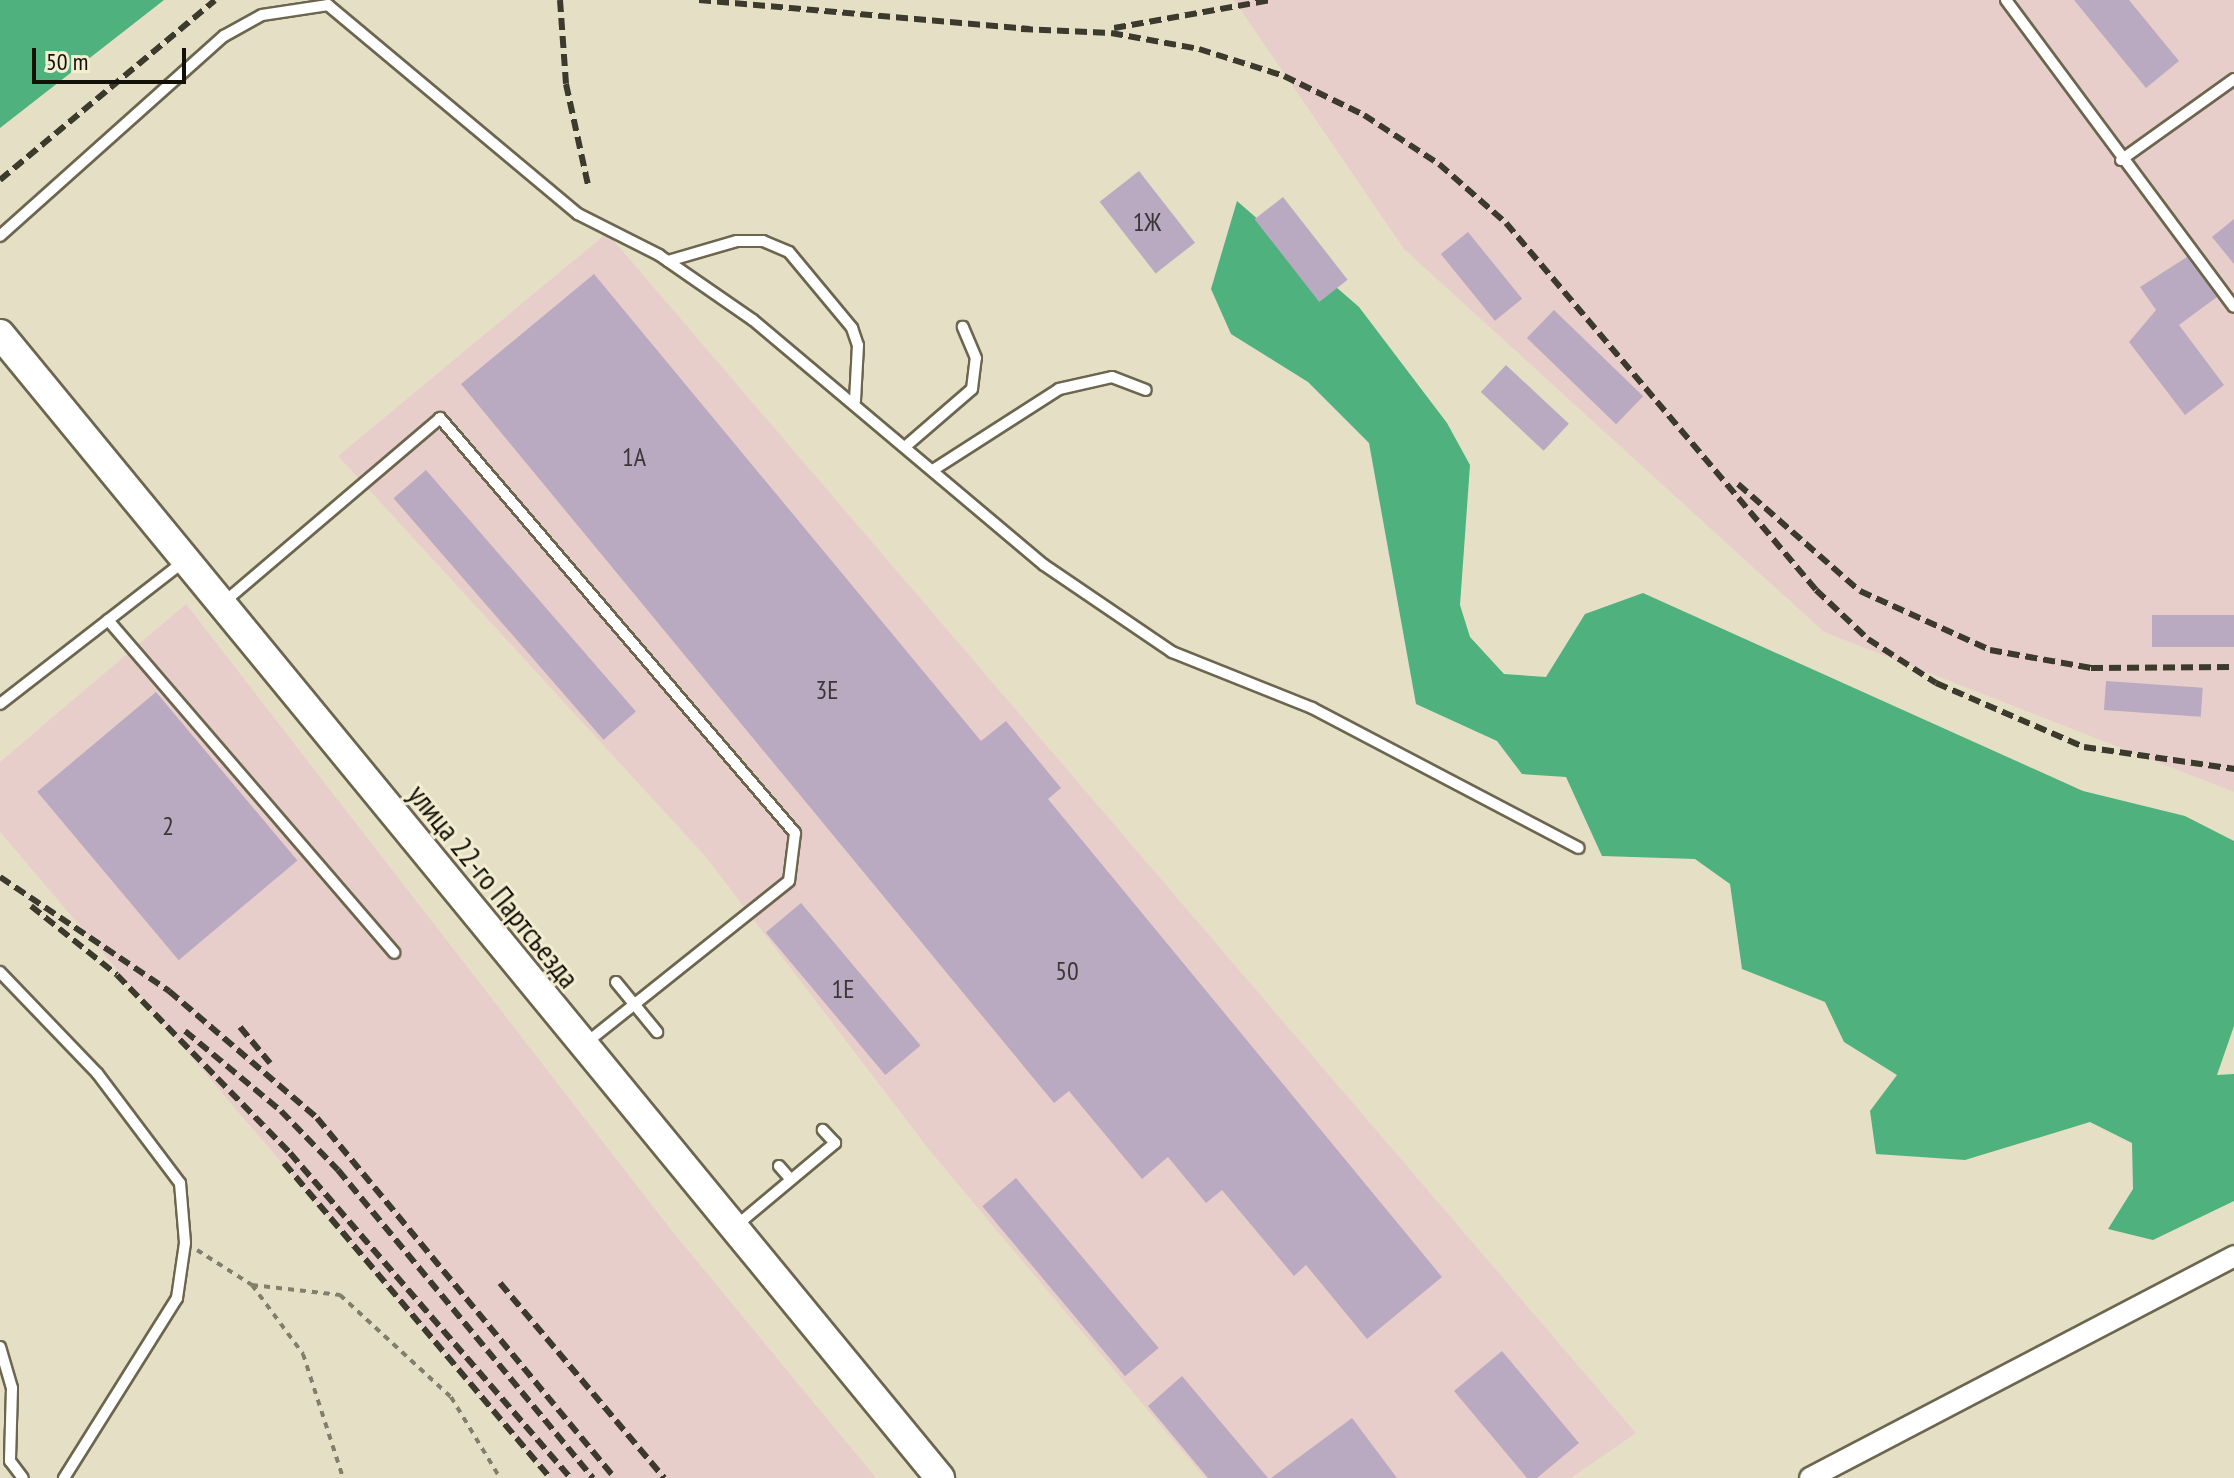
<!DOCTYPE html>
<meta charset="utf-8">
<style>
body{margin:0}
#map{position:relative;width:2234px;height:1478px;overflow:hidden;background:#e5e0c5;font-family:"PT Sans Narrow",sans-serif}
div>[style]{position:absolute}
.industrial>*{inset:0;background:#e8ceca}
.forest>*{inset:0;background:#4eb17e}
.building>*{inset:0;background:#baaac1;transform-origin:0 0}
.path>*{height:4px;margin-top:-2px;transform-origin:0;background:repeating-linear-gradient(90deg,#817e6b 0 6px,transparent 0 12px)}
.roads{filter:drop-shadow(2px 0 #6c664f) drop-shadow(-2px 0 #6c664f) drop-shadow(0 2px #6c664f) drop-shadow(0 -2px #6c664f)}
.lane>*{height:10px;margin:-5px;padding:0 5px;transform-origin:5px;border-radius:5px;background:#fff}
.street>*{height:20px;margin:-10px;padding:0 10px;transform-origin:10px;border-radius:10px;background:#fff}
.secondary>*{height:28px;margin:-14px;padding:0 14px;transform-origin:14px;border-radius:14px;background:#fff}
.rail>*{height:6px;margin-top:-3px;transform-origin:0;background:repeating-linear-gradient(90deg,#3c392d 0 12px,transparent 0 18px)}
span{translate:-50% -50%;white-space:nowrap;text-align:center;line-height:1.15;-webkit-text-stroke:6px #f3edd2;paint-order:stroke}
.number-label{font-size:26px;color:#3c3636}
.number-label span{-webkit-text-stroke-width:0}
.street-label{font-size:30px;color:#121007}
.scale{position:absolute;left:32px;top:48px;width:154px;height:36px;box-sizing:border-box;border:4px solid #121007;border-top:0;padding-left:10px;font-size:24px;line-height:28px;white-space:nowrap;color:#121007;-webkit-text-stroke:6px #f3edd2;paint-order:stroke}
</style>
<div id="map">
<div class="industrial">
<div style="clip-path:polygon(1234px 0,2234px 0,2234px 792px,1824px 632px,1404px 249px)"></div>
<div style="clip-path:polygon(607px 233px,1636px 1433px,1571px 1478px,1205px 1478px,930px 1151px,706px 857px,338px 456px)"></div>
<div style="clip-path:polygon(186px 604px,672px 1231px,876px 1478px,550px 1478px,0 832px,0 762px)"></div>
</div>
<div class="forest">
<div style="clip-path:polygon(0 0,164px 0,0 128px)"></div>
<div style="clip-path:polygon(1237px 201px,1359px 307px,1447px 423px,1470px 465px,1460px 605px,1470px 637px,1504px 674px,1546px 677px,1585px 614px,1643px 593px,2083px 791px,2185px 816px,2234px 841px,2234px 1026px,2217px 1075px,2234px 1074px,2234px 1201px,2153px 1240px,2108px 1229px,2133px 1189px,2132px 1143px,2090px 1122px,1965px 1160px,1876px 1154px,1870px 1111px,1897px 1075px,1844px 1042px,1825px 1002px,1742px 969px,1730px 884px,1695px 859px,1602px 856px,1566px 777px,1522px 774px,1497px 741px,1416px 704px,1369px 443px,1308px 382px,1231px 334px,1211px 289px)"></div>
</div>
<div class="building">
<div style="clip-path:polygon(2074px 0,2129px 0,2179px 61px,2146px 88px)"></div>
<div style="left:1139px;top:171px;width:91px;height:50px;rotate:52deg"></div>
<div style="left:1283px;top:197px;width:105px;height:36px;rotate:52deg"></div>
<div style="clip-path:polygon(2234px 219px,2234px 264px,2212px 237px)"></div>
<div style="left:1468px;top:232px;width:86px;height:35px;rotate:51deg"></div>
<div style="clip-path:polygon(2187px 257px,2217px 297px,2179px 325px,2224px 385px,2185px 415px,2129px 342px,2156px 310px,2140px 287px)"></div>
<div style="clip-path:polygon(594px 274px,981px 741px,1006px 721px,1061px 788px,1048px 799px,1442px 1277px,1367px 1339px,1306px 1265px,1294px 1276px,1222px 1190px,1206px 1203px,1168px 1157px,1142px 1179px,1069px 1091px,1054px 1103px,461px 384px)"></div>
<div style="left:1554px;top:310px;width:124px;height:39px;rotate:44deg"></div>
<div style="left:1506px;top:365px;width:86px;height:37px;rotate:43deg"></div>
<div style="left:426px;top:470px;width:320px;height:43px;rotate:49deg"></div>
<div style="left:2234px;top:615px;width:32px;height:82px;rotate:90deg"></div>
<div style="left:2106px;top:681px;width:97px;height:29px;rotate:4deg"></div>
<div style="left:156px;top:692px;width:220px;height:155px;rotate:50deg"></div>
<div style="left:801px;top:903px;width:186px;height:46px;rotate:50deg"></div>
<div style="left:1016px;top:1178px;width:222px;height:44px;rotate:50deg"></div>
<div style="clip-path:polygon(1502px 1351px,1579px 1443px,1537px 1478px,1527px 1478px,1454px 1391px)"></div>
<div style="clip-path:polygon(1182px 1376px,1268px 1478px,1208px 1478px,1148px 1406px)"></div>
<div style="clip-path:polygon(1352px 1418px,1397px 1478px,1271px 1478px)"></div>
</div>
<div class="path">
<div style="left:197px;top:1250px;width:65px;rotate:32.5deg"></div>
<div style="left:252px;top:1285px;width:86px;rotate:53.5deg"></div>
<div style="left:303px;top:1354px;width:130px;rotate:72.1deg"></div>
<div style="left:252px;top:1285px;width:89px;rotate:6.5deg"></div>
<div style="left:340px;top:1295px;width:151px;rotate:42.6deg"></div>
<div style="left:451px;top:1397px;width:95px;rotate:58.8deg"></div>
</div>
<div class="roads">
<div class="lane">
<div style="left:2006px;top:0;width:382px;rotate:53.4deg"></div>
<div style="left:2121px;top:160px;width:139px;rotate:-35.6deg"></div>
<div style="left:0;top:236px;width:300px;rotate:-41.8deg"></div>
<div style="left:224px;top:36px;width:43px;rotate:-28.9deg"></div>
<div style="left:262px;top:15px;width:67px;rotate:-8.6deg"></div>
<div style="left:328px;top:5px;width:326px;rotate:39.9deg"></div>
<div style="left:578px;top:214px;width:91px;rotate:26.8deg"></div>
<div style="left:659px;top:255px;width:114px;rotate:34.7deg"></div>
<div style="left:753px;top:320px;width:380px;rotate:40.1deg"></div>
<div style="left:1044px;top:565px;width:155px;rotate:34.2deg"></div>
<div style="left:1172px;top:652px;width:151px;rotate:21.8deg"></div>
<div style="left:1312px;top:708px;width:301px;rotate:27.7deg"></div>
<div style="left:668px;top:261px;width:72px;rotate:-16.2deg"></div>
<div style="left:737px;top:241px;width:26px"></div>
<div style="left:763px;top:241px;width:28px;rotate:23deg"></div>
<div style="left:789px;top:252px;width:99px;rotate:50.3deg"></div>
<div style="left:852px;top:328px;width:18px;rotate:71deg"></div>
<div style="left:858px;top:345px;width:56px;rotate:93.1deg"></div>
<div style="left:906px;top:446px;width:87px;rotate:-40.8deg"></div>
<div style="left:972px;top:389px;width:31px;rotate:-83deg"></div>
<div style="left:976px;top:358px;width:34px;rotate:-113deg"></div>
<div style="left:933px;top:470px;width:150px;rotate:-32.7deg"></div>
<div style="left:1059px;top:389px;width:54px;rotate:-12.8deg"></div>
<div style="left:1112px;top:377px;width:36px;rotate:21deg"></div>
<div style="left:223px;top:603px;width:285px;rotate:-40.4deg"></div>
<div style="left:440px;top:418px;width:546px;rotate:49.46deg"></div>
<div style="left:795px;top:833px;width:48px;rotate:97.1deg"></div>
<div style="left:789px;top:881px;width:260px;rotate:141.4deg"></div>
<div style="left:108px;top:620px;width:439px;rotate:49.3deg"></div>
<div style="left:0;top:704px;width:232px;rotate:-37.8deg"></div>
<div style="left:0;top:972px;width:140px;rotate:46.2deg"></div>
<div style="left:97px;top:1073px;width:138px;rotate:53deg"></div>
<div style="left:180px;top:1183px;width:60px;rotate:85.2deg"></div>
<div style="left:185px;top:1243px;width:56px;rotate:98.3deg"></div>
<div style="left:177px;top:1298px;width:213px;rotate:122.1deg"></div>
<div style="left:616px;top:982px;width:65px;rotate:50.6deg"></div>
<div style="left:779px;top:1166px;width:18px;rotate:49deg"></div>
<div style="left:737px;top:1225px;width:128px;rotate:-39.9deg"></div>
<div style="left:835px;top:1143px;width:18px;rotate:-133deg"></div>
<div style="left:0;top:1347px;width:43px;rotate:73.7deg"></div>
<div style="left:12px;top:1388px;width:73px;rotate:91.6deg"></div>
<div style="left:10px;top:1461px;width:21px;rotate:53deg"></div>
</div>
<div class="street">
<div style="left:1810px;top:1478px;width:479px;rotate:-27.6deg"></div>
</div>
<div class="secondary">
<div style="left:0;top:334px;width:1481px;rotate:50.59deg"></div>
</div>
</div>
<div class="rail">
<div style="left:560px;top:0;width:84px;rotate:85.9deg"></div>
<div style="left:566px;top:84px;width:103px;rotate:77.7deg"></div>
<div style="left:699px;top:0;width:332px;rotate:5deg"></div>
<div style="left:1114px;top:28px;width:159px;rotate:-10.1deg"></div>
<div style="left:1021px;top:29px;width:90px;rotate:2.5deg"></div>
<div style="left:1111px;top:33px;width:89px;rotate:10.3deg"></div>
<div style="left:1199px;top:49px;width:89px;rotate:17.6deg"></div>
<div style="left:1284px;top:76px;width:89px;rotate:26deg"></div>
<div style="left:1364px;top:115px;width:90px;rotate:33.2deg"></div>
<div style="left:1439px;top:164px;width:89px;rotate:41.4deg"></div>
<div style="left:1506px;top:223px;width:480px;rotate:49.8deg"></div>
<div style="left:1816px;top:590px;width:71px;rotate:43.3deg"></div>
<div style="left:1868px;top:639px;width:81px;rotate:32.9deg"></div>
<div style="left:1936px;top:683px;width:161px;rotate:23.4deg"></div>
<div style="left:2084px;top:747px;width:152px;rotate:8.3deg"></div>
<div style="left:0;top:180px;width:280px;rotate:-39.9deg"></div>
<div style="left:1738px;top:484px;width:162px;rotate:41.3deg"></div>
<div style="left:1860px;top:591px;width:143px;rotate:24.4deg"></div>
<div style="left:1990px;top:650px;width:103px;rotate:10.1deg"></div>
<div style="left:2091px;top:668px;width:143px;rotate:-0.4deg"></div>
<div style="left:0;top:877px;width:204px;rotate:34deg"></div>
<div style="left:169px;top:991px;width:195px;rotate:40.6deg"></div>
<div style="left:317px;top:1118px;width:467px;rotate:50.4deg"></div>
<div style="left:31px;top:906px;width:110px;rotate:38.7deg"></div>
<div style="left:117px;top:975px;width:248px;rotate:45.8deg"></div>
<div style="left:290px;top:1153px;width:430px;rotate:49.2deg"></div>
<div style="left:240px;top:1027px;width:47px;rotate:50.2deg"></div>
<div style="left:185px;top:1031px;width:125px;rotate:39.8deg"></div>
<div style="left:281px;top:1111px;width:82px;rotate:46deg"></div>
<div style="left:338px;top:1170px;width:400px;rotate:50.4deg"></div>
<div style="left:284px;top:1163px;width:412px;rotate:49.8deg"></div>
<div style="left:500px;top:1283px;width:255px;rotate:49.9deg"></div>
</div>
<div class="number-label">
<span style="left:1147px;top:222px">1Ж</span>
<span style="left:634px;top:457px">1А</span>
<span style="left:827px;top:690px">3Е</span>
<span style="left:168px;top:826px">2</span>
<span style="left:1067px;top:971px">50</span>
<span style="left:843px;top:989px">1Е</span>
</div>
<div class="street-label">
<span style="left:494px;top:886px;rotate:51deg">улица 22-го Партсъезда</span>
</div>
<div class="scale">50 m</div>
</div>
